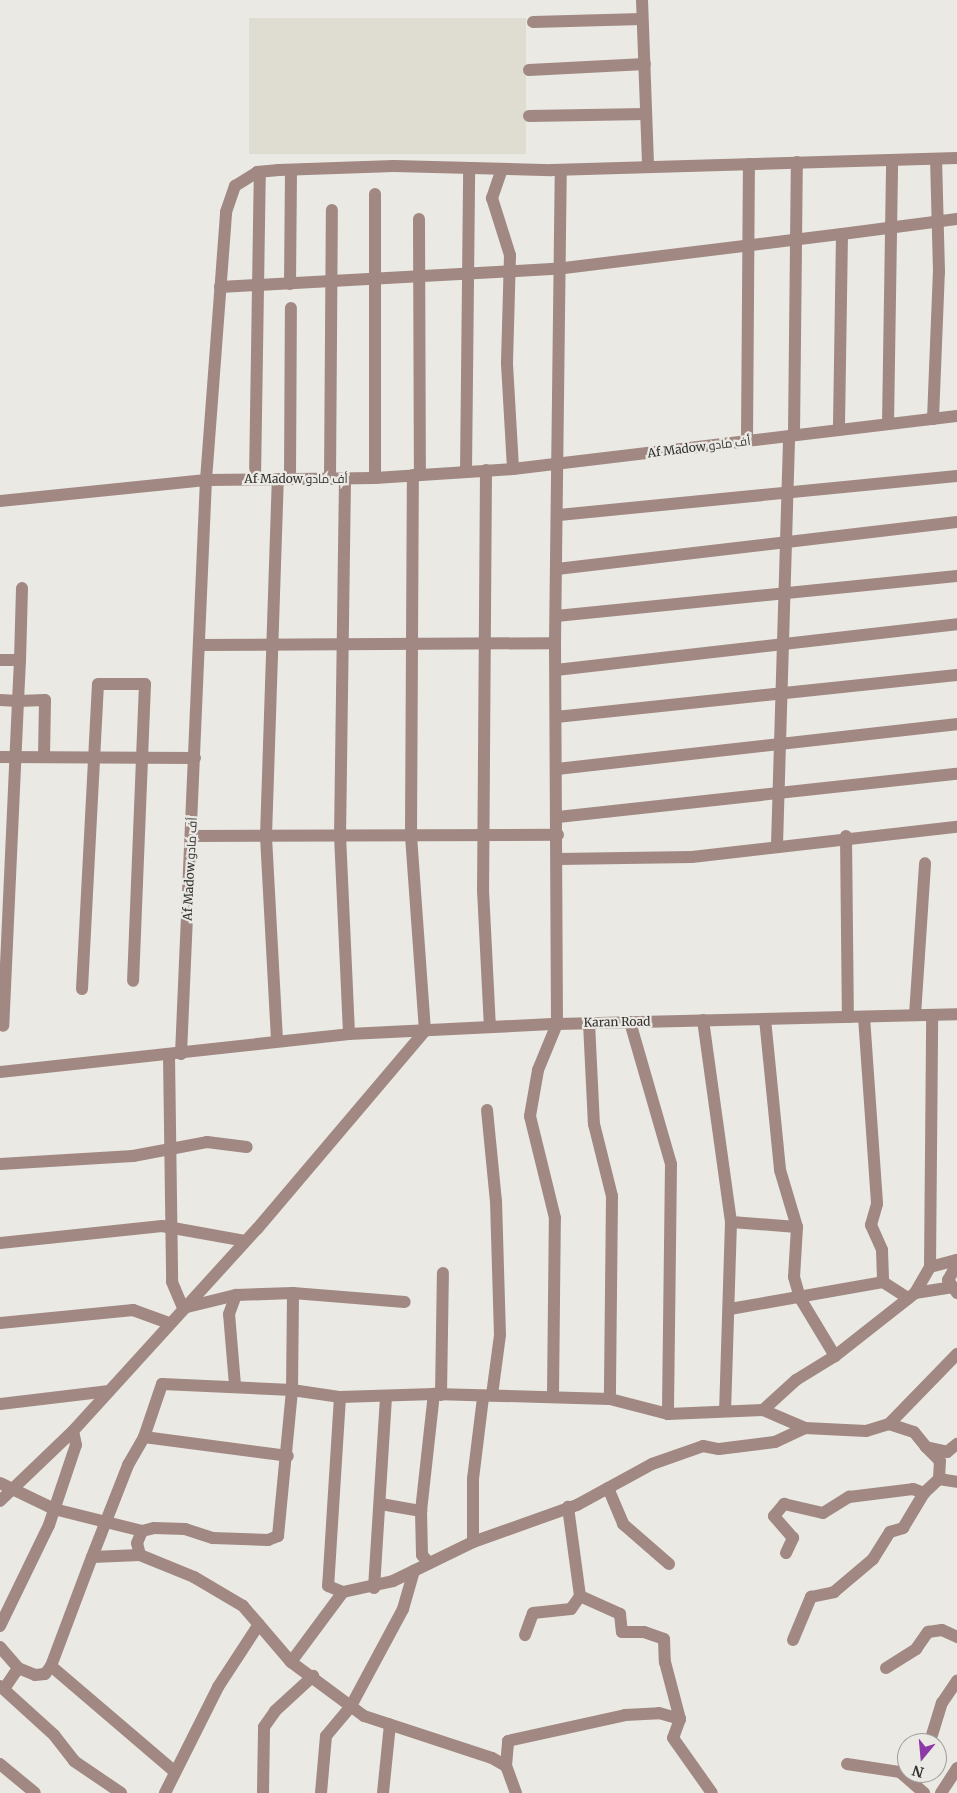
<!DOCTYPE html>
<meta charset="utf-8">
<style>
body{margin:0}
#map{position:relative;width:957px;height:1793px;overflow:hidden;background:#eae9e4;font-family:Merriweather,Cairo,serif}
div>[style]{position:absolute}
.built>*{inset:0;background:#dfddd2;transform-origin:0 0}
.minor>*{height:12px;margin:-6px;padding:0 6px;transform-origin:6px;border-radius:6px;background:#a18882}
span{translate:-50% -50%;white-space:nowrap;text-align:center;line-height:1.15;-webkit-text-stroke:4.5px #eae9e4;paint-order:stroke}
.street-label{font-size:12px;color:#323130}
.north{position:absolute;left:897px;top:1733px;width:50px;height:50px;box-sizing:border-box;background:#eae9e4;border:1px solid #a09f9c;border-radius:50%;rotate:197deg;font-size:14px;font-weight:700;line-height:20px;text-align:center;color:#323130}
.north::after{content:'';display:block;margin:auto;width:18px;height:22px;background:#8d39a7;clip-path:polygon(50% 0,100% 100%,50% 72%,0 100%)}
</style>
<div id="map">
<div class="built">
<div style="left:249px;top:18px;width:277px;height:136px"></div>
</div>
<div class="minor">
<div style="left:642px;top:0;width:166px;rotate:87.9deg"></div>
<div style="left:533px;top:22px;width:109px;rotate:-1.6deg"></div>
<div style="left:529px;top:70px;width:116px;rotate:-3deg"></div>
<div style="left:529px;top:116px;width:117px;rotate:-1deg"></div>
<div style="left:502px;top:169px;width:31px;rotate:109deg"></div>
<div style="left:492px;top:198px;width:60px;rotate:72.5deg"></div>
<div style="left:510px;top:255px;width:109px;rotate:91.6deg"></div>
<div style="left:507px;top:364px;width:105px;rotate:86.7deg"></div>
<div style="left:419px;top:219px;width:256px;rotate:89.8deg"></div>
<div style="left:842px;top:234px;width:116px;rotate:-7.4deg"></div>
<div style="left:290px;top:284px;width:114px;rotate:-89.5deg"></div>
<div style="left:220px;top:287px;width:336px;rotate:-3.1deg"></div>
<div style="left:556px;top:269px;width:288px;rotate:-7deg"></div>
<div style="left:842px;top:234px;width:196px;rotate:90.9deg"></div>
<div style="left:933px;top:419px;width:147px;rotate:-87.7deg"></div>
<div style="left:939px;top:272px;width:113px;rotate:-91.5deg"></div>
<div style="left:888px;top:424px;width:264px;rotate:-89.1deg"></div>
<div style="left:794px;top:435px;width:273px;rotate:-89.4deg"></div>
<div style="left:747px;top:441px;width:277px;rotate:-89.6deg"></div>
<div style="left:486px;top:470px;width:420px;rotate:90.4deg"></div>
<div style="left:483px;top:890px;width:137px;rotate:87.1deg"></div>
<div style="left:466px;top:472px;width:304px;rotate:-89.4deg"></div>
<div style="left:375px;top:478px;width:284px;rotate:-90deg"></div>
<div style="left:255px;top:479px;width:307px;rotate:-89.1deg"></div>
<div style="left:290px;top:479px;width:171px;rotate:-89.7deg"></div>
<div style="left:330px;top:479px;width:269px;rotate:-89.6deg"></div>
<div style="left:345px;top:479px;width:356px;rotate:90.8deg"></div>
<div style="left:340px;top:835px;width:199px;rotate:87.4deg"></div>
<div style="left:0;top:501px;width:207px;rotate:-5.8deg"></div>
<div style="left:206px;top:480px;width:169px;rotate:-0.7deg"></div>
<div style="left:375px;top:478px;width:138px;rotate:-3.7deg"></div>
<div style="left:513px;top:469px;width:447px;rotate:-6.8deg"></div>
<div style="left:559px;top:515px;width:400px;rotate:-5.6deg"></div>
<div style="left:557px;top:569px;width:403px;rotate:-6.7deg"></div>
<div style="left:556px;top:616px;width:403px;rotate:-5.7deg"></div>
<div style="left:199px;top:645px;width:356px;rotate:-0.3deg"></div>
<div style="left:0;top:660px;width:20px"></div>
<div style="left:20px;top:660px;width:41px;rotate:92.8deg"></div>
<div style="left:18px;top:701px;width:27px;rotate:-2deg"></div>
<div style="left:45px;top:700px;width:57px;rotate:91deg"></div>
<div style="left:20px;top:660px;width:72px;rotate:-88.4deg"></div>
<div style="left:556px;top:670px;width:404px;rotate:-6.5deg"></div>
<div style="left:0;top:700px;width:18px;rotate:3deg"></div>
<div style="left:18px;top:701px;width:325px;rotate:92.6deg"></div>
<div style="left:556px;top:717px;width:403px;rotate:-6deg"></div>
<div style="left:0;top:757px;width:195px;rotate:0.3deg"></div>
<div style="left:557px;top:769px;width:403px;rotate:-6.4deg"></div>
<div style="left:558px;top:817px;width:401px;rotate:-6.2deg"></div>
<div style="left:191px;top:836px;width:367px;rotate:-0.2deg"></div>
<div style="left:846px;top:836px;width:181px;rotate:89.4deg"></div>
<div style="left:777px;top:845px;width:409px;rotate:-88.3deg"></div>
<div style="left:558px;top:859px;width:134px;rotate:-0.9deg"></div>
<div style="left:692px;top:857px;width:267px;rotate:-6.5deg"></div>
<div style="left:82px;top:989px;width:305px;rotate:-87deg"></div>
<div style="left:98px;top:684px;width:47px"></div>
<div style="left:145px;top:684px;width:297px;rotate:92.3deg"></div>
<div style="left:915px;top:1015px;width:152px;rotate:-86.2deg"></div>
<div style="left:864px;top:1017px;width:187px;rotate:86deg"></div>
<div style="left:877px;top:1204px;width:22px;rotate:106deg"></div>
<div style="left:871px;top:1225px;width:27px;rotate:66deg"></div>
<div style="left:882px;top:1250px;width:32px;rotate:88deg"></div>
<div style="left:765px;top:1019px;width:152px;rotate:84.3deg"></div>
<div style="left:780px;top:1170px;width:59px;rotate:73.4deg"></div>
<div style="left:797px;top:1227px;width:50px;rotate:93.4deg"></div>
<div style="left:794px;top:1277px;width:22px;rotate:74deg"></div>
<div style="left:800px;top:1298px;width:68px;rotate:58.9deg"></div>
<div style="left:703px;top:1020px;width:204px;rotate:82.1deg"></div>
<div style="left:731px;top:1222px;width:188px;rotate:91.8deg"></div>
<div style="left:630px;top:1022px;width:148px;rotate:73.9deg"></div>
<div style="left:671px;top:1164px;width:250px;rotate:90.7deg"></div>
<div style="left:589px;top:1023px;width:101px;rotate:87.2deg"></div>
<div style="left:594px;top:1124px;width:74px;rotate:76deg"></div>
<div style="left:612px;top:1196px;width:203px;rotate:90.6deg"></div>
<div style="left:277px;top:1040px;width:204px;rotate:-93.1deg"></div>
<div style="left:266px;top:836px;width:357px;rotate:-88.1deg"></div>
<div style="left:181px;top:1054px;width:575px;rotate:-87.51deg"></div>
<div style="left:206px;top:480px;width:269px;rotate:-85.7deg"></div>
<div style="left:226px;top:212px;width:28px;rotate:-71deg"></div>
<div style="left:235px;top:186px;width:26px;rotate:-32deg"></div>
<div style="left:257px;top:172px;width:22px;rotate:-5deg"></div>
<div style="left:279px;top:170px;width:115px;rotate:-2deg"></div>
<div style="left:394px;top:166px;width:158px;rotate:1.5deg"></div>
<div style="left:552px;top:170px;width:405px;rotate:-1.7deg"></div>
<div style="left:169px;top:1055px;width:227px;rotate:89.2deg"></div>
<div style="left:172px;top:1282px;width:28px;rotate:67deg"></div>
<div style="left:183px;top:1308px;width:55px;rotate:-13.8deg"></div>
<div style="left:236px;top:1295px;width:57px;rotate:-2deg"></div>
<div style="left:293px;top:1293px;width:112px;rotate:4.6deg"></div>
<div style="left:0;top:1072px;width:351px;rotate:-6.2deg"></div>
<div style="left:349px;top:1034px;width:208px;rotate:-2.8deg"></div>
<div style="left:557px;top:1024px;width:400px;rotate:-1.4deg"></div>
<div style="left:487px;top:1110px;width:91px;rotate:84.4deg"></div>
<div style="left:496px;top:1201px;width:134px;rotate:88.3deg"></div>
<div style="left:500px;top:1335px;width:61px;rotate:97.6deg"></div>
<div style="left:0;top:1164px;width:133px;rotate:-3.4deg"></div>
<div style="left:133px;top:1156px;width:75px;rotate:-10.7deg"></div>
<div style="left:207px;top:1142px;width:40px;rotate:7.1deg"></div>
<div style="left:731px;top:1222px;width:66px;rotate:4.3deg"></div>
<div style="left:0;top:1243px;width:163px;rotate:-6deg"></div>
<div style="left:162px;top:1226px;width:84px;rotate:10.2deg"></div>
<div style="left:957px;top:1264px;width:18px;rotate:119deg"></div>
<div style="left:948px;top:1280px;width:16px;rotate:55deg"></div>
<div style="left:930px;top:1267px;width:252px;rotate:-89.5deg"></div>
<div style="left:915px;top:1293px;width:30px;rotate:-60deg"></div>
<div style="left:930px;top:1267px;width:28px;rotate:-15deg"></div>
<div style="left:730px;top:1309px;width:155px;rotate:-10deg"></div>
<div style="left:883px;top:1282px;width:30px;rotate:33deg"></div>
<div style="left:0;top:1323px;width:134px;rotate:-5.6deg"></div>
<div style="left:133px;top:1310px;width:38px;rotate:20deg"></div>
<div style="left:235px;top:1385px;width:71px;rotate:-94.8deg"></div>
<div style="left:229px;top:1314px;width:20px;rotate:-70deg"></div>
<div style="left:441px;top:1395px;width:122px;rotate:-89.1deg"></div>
<div style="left:553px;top:1396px;width:178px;rotate:-89.4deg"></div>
<div style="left:555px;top:1218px;width:105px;rotate:-103.8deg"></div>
<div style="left:530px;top:1116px;width:47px;rotate:-80.1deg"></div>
<div style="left:538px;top:1070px;width:50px;rotate:-67.6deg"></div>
<div style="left:557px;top:1024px;width:381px;rotate:-90.3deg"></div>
<div style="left:555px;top:643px;width:473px;rotate:-89.3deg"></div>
<div style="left:340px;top:1397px;width:189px;rotate:93.6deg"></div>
<div style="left:328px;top:1586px;width:16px;rotate:22deg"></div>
<div style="left:0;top:1404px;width:110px;rotate:-6.8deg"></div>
<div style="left:763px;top:1410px;width:45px;rotate:-42.3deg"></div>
<div style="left:796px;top:1380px;width:46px;rotate:-31.6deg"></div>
<div style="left:835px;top:1356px;width:102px;rotate:-38.2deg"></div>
<div style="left:915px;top:1293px;width:37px;rotate:-9deg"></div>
<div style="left:889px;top:1424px;width:98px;rotate:-45.8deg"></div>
<div style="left:144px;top:1437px;width:145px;rotate:7.5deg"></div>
<div style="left:939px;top:1479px;width:18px;rotate:9deg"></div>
<div style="left:0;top:1483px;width:60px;rotate:25.7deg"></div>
<div style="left:54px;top:1509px;width:91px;rotate:14deg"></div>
<div style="left:608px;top:1488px;width:39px;rotate:67deg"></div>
<div style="left:623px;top:1524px;width:61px;rotate:41deg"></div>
<div style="left:0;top:1501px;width:101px;rotate:-43.8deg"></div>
<div style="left:73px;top:1431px;width:273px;rotate:-47.7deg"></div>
<div style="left:257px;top:1229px;width:260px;rotate:-49.7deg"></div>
<div style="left:425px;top:1031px;width:196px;rotate:-94.1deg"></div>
<div style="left:411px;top:835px;width:360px;rotate:-89.7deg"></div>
<div style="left:381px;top:1504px;width:41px;rotate:9.9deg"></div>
<div style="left:421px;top:1511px;width:118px;rotate:-83.7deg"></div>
<div style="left:421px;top:1511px;width:44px;rotate:88.7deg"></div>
<div style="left:422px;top:1555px;width:11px;rotate:49deg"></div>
<div style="left:473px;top:1542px;width:63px;rotate:-90deg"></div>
<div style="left:473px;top:1479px;width:83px;rotate:-83deg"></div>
<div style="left:786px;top:1553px;width:17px;rotate:-65deg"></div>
<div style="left:793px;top:1538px;width:29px;rotate:-131deg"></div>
<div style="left:774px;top:1516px;width:16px;rotate:-50deg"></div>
<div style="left:784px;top:1504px;width:40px;rotate:13deg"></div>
<div style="left:823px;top:1513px;width:31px;rotate:-32deg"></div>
<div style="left:849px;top:1497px;width:64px;rotate:-7.1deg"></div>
<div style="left:913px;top:1489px;width:12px;rotate:20deg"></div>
<div style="left:140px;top:1555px;width:12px;rotate:-104deg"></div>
<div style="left:137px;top:1543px;width:13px;rotate:-67deg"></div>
<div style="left:142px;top:1531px;width:12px;rotate:-14deg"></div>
<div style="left:154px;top:1528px;width:31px;rotate:2deg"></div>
<div style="left:185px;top:1529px;width:29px;rotate:18deg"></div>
<div style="left:213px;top:1538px;width:55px;rotate:2.1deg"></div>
<div style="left:268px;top:1540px;width:11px;rotate:-22deg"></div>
<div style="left:278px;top:1536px;width:147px;rotate:-84.5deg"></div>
<div style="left:292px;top:1390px;width:97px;rotate:-89.4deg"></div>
<div style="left:374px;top:1588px;width:190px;rotate:-86.4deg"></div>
<div style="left:580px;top:1596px;width:44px;rotate:24.2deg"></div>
<div style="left:620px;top:1614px;width:18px;rotate:84deg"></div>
<div style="left:622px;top:1632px;width:22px"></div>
<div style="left:644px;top:1632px;width:21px;rotate:19deg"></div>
<div style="left:664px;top:1639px;width:23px;rotate:88deg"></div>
<div style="left:665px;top:1662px;width:59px;rotate:75.3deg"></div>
<div style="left:680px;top:1719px;width:20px;rotate:110deg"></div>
<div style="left:673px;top:1738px;width:67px;rotate:54.7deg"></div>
<div style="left:0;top:1626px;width:112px;rotate:-64.1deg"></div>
<div style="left:49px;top:1525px;width:84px;rotate:-71.4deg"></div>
<div style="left:76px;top:1445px;width:14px;rotate:-102deg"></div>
<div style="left:525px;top:1635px;width:23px;rotate:-70deg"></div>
<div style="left:533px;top:1613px;width:38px;rotate:-6deg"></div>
<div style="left:571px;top:1609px;width:16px;rotate:-55deg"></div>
<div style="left:580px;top:1596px;width:90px;rotate:-97.7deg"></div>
<div style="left:793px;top:1640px;width:47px;rotate:-67.3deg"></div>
<div style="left:811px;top:1597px;width:24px;rotate:-12deg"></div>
<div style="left:834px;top:1592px;width:51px;rotate:-40.2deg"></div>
<div style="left:873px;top:1559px;width:32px;rotate:-58deg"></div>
<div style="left:890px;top:1532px;width:14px;rotate:-17deg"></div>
<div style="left:903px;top:1528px;width:41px;rotate:-59deg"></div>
<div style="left:924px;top:1493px;width:21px;rotate:-43deg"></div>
<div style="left:939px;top:1479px;width:18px;rotate:-87deg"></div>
<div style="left:940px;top:1461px;width:20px;rotate:-135deg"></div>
<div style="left:0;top:1647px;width:28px;rotate:49deg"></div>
<div style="left:18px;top:1668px;width:18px;rotate:22deg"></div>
<div style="left:35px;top:1675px;width:10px;rotate:-6deg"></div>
<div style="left:45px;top:1674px;width:10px;rotate:-53deg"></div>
<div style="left:51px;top:1666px;width:163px;rotate:40.5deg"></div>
<div style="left:291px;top:1662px;width:87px;rotate:-53.4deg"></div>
<div style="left:343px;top:1592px;width:51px;rotate:-12.4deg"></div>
<div style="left:393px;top:1581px;width:89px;rotate:-26deg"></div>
<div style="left:473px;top:1542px;width:110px;rotate:-19.6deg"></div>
<div style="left:577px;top:1505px;width:85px;rotate:-28.7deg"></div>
<div style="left:652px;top:1464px;width:54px;rotate:-19.4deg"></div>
<div style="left:703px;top:1446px;width:16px;rotate:11deg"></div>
<div style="left:719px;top:1449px;width:56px;rotate:-7.1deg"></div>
<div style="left:775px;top:1442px;width:33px;rotate:-25deg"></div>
<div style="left:51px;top:1666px;width:116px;rotate:-69.4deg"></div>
<div style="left:886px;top:1668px;width:36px;rotate:-32deg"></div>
<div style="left:916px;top:1649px;width:21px;rotate:-55deg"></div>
<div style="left:928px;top:1632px;width:14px;rotate:-8deg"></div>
<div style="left:942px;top:1630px;width:17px;rotate:25deg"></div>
<div style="left:0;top:1686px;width:73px;rotate:42.2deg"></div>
<div style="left:54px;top:1735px;width:33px;rotate:52deg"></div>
<div style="left:74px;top:1761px;width:57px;rotate:34.2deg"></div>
<div style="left:4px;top:1689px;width:25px;rotate:-56deg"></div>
<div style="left:932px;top:1735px;width:34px;rotate:-73deg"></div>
<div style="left:942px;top:1703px;width:27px;rotate:-56deg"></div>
<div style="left:0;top:1764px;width:45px;rotate:39.6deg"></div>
<div style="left:847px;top:1764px;width:54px;rotate:8.6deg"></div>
<div style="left:900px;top:1772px;width:32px;rotate:41deg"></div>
<div style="left:506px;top:1766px;width:25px;rotate:-85deg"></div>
<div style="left:508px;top:1741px;width:120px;rotate:-12.5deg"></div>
<div style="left:625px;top:1715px;width:34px;rotate:-3deg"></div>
<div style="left:659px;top:1713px;width:22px;rotate:16deg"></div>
<div style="left:165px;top:1793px;width:119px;rotate:-63.4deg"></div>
<div style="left:218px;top:1687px;width:75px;rotate:-56.9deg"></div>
<div style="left:263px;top:1793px;width:66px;rotate:-89.1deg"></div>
<div style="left:264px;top:1727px;width:19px;rotate:-55deg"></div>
<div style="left:275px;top:1711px;width:52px;rotate:-42.6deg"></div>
<div style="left:321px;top:1793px;width:57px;rotate:-85deg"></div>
<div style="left:326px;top:1736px;width:39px;rotate:-50deg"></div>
<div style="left:351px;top:1706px;width:110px;rotate:-61.8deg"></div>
<div style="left:403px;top:1609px;width:40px;rotate:-74deg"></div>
<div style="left:383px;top:1793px;width:69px;rotate:-84.2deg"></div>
<div style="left:516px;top:1793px;width:29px;rotate:-110deg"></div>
<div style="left:506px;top:1766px;width:16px;rotate:-150deg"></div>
<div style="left:492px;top:1758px;width:135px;rotate:-161.8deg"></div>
<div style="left:364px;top:1716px;width:91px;rotate:-143.5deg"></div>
<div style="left:291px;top:1662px;width:74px;rotate:-130.6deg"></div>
<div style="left:243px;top:1606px;width:57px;rotate:-149.4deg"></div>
<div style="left:194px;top:1577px;width:58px;rotate:-157.8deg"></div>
<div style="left:140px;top:1555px;width:48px;rotate:177.6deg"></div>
<div style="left:92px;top:1557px;width:99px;rotate:-68.6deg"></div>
<div style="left:128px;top:1465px;width:32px;rotate:-60deg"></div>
<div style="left:144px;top:1437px;width:56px;rotate:-71.2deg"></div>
<div style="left:162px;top:1384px;width:130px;rotate:2.6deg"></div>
<div style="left:292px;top:1390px;width:49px;rotate:8.3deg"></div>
<div style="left:340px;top:1397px;width:94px;rotate:-1.8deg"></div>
<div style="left:434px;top:1394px;width:176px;rotate:1.6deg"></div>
<div style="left:610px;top:1399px;width:60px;rotate:14.5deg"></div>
<div style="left:668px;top:1414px;width:95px;rotate:-2.4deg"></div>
<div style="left:763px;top:1410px;width:46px;rotate:23.2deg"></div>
<div style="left:805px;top:1428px;width:61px;rotate:2.8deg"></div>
<div style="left:866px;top:1431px;width:24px;rotate:-17deg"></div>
<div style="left:889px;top:1424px;width:26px;rotate:18deg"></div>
<div style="left:914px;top:1432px;width:19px;rotate:51deg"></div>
<div style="left:926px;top:1447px;width:22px;rotate:13deg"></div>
<div style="left:947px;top:1452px;width:13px;rotate:-39deg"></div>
<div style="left:941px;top:1793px;width:30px;rotate:-57deg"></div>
</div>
<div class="street-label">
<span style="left:699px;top:447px;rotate:-7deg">Af Madow أف مادو</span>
<span style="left:296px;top:479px">Af Madow أف مادو</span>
<span style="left:190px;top:869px;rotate:-87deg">Af Madow أف مادو</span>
<span style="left:617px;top:1022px;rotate:-1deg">Karan Road</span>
</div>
<div class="north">N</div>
</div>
